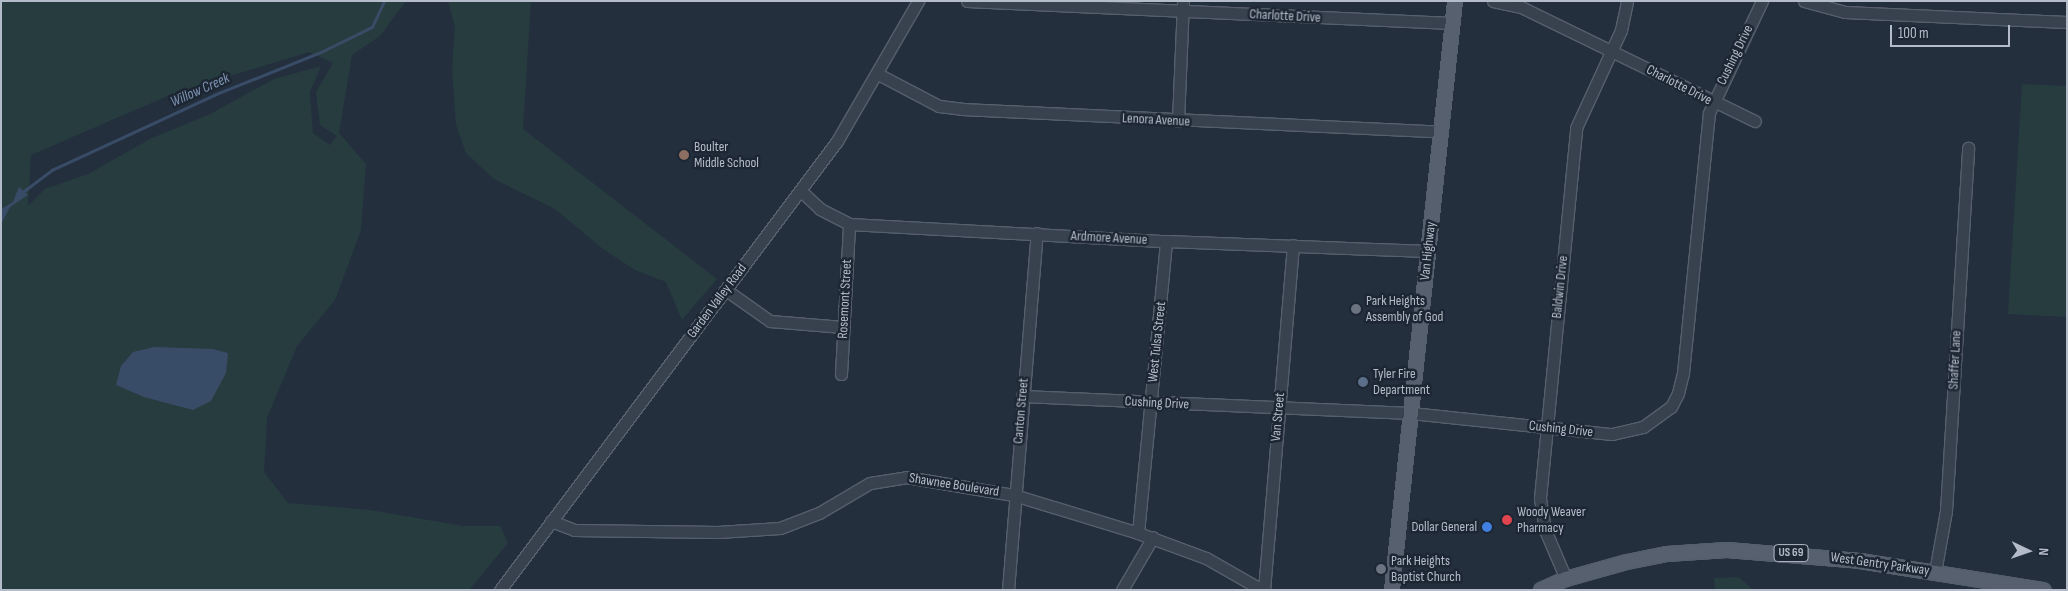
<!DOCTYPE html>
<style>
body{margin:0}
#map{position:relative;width:2068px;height:591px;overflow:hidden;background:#242f3e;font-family:"Sofia Sans Condensed",sans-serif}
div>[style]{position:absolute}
.green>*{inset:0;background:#263c3f}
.water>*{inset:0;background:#394c67}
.stream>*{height:2.5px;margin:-1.25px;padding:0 1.25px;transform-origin:1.25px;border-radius:1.25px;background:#394c67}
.roads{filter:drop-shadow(1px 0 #565f6c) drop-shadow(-1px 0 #565f6c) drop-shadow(0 1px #565f6c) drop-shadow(0 -1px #565f6c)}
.minor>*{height:11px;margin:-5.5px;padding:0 5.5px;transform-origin:5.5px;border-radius:5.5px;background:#38414e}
.major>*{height:14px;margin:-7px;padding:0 7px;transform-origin:7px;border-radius:7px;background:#56606e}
.dots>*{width:14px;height:14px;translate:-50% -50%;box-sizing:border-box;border:2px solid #1d2633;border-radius:50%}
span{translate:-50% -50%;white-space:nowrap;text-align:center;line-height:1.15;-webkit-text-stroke:5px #1d2633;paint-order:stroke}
.shield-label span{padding:1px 4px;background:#1d2633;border:1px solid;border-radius:4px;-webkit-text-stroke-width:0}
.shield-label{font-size:12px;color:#b4bcc9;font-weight:700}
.street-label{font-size:14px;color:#b4bcc9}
.poi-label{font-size:14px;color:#b4bcc9}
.left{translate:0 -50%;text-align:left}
.right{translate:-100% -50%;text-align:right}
.water-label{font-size:15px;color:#7c92b1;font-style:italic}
.frame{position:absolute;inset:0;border:2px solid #b4bcc9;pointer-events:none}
.north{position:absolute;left:2003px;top:526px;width:50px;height:50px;-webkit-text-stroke:4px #1d2633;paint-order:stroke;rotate:93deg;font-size:14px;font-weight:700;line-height:20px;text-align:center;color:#b4bcc9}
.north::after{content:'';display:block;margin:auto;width:18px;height:22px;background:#b4bcc9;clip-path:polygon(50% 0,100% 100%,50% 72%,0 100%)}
.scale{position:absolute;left:1890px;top:25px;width:120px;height:22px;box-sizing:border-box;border:2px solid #b4bcc9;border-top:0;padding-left:6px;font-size:15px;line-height:18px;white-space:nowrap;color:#b4bcc9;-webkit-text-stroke:4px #1d2633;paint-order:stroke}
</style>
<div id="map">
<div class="green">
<div style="clip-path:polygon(evenodd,1px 1px,406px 1px,380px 36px,352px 55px,339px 133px,366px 164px,361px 230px,335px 300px,297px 346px,267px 418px,264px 472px,288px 503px,370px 510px,463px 526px,500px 526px,508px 543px,469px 590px,1px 590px,1px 1px,309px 52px,333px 63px,316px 92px,320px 125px,337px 136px,330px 145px,313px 133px,310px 92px,321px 66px,274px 79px,210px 114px,152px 138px,88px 174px,45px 189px,28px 206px,31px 155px,177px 92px,309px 52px)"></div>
<div style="clip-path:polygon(448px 1px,531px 1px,523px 129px,717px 279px,682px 320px,666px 282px,635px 270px,603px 249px,555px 209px,494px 179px,466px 153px,456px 125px,452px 70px,455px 27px)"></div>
<div style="clip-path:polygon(2022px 84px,2067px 86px,2067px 317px,2008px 314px)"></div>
<div style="clip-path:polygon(1738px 577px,1754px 590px,1715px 590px,1714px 578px)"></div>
</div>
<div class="water">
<div style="clip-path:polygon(19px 187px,28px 195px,10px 207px,1px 224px,1px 209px,13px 202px)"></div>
<div style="clip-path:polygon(154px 347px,213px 349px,228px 353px,226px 373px,211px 401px,193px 410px,144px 397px,116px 385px,121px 366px,133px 352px)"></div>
</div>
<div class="stream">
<div style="left:24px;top:191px;width:35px;rotate:-37deg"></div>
<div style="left:52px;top:170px;width:179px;rotate:-24.8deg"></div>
<div style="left:214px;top:95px;width:115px;rotate:-21.9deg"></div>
<div style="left:321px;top:52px;width:57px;rotate:-26.1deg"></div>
<div style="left:372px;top:27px;width:29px;rotate:-65deg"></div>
</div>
<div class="roads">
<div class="minor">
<div style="left:967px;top:1px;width:485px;rotate:2.6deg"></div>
<div style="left:1493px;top:1px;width:29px;rotate:12deg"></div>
<div style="left:1521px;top:7px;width:260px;rotate:26deg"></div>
<div style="left:1804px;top:1px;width:42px;rotate:15deg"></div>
<div style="left:1845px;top:12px;width:222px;rotate:2.6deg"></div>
<div style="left:878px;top:74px;width:69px;rotate:27.7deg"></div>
<div style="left:939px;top:106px;width:23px;rotate:7deg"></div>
<div style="left:962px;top:109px;width:480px;rotate:2.7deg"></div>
<div style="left:1178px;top:121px;width:120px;rotate:-87.6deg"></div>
<div style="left:801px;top:191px;width:26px;rotate:43deg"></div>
<div style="left:820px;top:209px;width:33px;rotate:27deg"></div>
<div style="left:849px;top:224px;width:317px;rotate:3.1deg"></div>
<div style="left:1166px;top:241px;width:263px;rotate:2.2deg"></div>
<div style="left:726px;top:290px;width:54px;rotate:35.2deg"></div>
<div style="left:770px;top:321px;width:73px;rotate:4.7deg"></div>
<div style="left:841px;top:374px;width:150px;rotate:-86.9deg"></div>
<div style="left:1022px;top:396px;width:389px;rotate:2.5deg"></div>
<div style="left:1411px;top:413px;width:202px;rotate:6deg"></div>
<div style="left:1612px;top:434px;width:32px;rotate:-13deg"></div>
<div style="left:1643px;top:427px;width:34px;rotate:-36deg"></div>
<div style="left:1671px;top:407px;width:16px;rotate:-63deg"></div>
<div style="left:1678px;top:393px;width:21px;rotate:-76deg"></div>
<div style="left:1683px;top:373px;width:261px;rotate:-84.3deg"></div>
<div style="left:1709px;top:113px;width:124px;rotate:-64.7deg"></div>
<div style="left:551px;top:521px;width:25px;rotate:21deg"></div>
<div style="left:574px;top:530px;width:144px;rotate:0.8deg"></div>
<div style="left:718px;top:532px;width:62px;rotate:-3.7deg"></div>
<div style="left:780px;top:528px;width:42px;rotate:-21deg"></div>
<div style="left:819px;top:513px;width:59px;rotate:-30.5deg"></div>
<div style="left:870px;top:483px;width:36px;rotate:-9deg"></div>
<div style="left:906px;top:477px;width:109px;rotate:9.5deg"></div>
<div style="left:1014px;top:495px;width:130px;rotate:17deg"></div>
<div style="left:1138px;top:533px;width:72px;rotate:20.2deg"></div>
<div style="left:1206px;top:558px;width:64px;rotate:29.7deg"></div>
<div style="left:1138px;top:533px;width:293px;rotate:-84.5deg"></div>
<div style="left:1935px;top:572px;width:62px;rotate:-79.8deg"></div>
<div style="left:1946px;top:511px;width:364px;rotate:-86.5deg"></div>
<div style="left:1566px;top:579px;width:53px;rotate:-113.2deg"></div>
<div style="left:1545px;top:530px;width:32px;rotate:-99deg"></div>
<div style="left:1540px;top:498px;width:372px;rotate:-84.4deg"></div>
<div style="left:1576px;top:128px;width:108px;rotate:-65.3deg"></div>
<div style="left:1621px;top:30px;width:30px;rotate:-78deg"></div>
<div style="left:500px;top:590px;width:561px;rotate:-53.11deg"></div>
<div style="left:837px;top:141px;width:162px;rotate:-59.9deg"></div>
<div style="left:1008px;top:590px;width:358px;rotate:-85.4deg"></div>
<div style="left:1122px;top:590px;width:61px;rotate:-59.7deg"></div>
<div style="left:1264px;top:590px;width:346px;rotate:-85.2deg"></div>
</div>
<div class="major">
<div style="left:1392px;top:590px;width:592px;rotate:-83.89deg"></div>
<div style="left:1541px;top:590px;width:27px;rotate:-24deg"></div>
<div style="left:1566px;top:579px;width:63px;rotate:-15.6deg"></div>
<div style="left:1627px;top:562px;width:41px;rotate:-11.3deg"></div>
<div style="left:1667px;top:554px;width:60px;rotate:-3.8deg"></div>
<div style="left:1727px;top:550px;width:133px;rotate:4.7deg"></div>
<div style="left:1860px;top:561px;width:186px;rotate:9deg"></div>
</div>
</div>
<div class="dots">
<div style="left:684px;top:155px;background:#8d6e63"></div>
<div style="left:1356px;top:309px;background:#6b7280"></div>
<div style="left:1363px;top:382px;background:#5c6f8a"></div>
<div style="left:1507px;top:520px;background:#e0444e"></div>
<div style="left:1487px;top:527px;background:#3f7fe0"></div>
<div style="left:1381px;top:569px;background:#6b7280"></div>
</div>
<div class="shield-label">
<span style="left:1791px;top:553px">US 69</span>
</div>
<div class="street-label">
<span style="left:1285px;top:16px;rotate:3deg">Charlotte Drive</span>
<span style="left:1735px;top:55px;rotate:-64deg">Cushing Drive</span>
<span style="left:1679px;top:85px;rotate:27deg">Charlotte Drive</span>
<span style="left:1156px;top:120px;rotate:3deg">Lenora Avenue</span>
<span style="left:1109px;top:238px;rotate:3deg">Ardmore Avenue</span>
<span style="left:1428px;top:251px;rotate:-84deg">Van Highway</span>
<span style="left:1560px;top:287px;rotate:-84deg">Baldwin Drive</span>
<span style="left:845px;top:299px;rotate:-87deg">Rosemont Street</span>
<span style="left:717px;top:301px;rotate:-53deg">Garden Valley Road</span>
<span style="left:1157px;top:342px;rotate:-84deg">West Tulsa Street</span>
<span style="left:1955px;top:360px;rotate:-87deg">Shaffer Lane</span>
<span style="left:1157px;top:403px;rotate:3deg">Cushing Drive</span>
<span style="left:1021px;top:411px;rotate:-85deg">Canton Street</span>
<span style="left:1278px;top:417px;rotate:-85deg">Van Street</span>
<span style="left:1561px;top:429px;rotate:6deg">Cushing Drive</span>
<span style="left:954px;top:485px;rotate:9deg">Shawnee Boulevard</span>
<span style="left:1880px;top:564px;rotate:8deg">West Gentry Parkway</span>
</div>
<div class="poi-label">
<span class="left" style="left:694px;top:155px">Boulter<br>Middle School</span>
<span class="left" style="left:1366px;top:309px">Park Heights<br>Assembly of God</span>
<span class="left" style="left:1373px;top:382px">Tyler Fire<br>Department</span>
<span class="left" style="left:1517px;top:520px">Woody Weaver<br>Pharmacy</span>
<span class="right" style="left:1477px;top:527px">Dollar General</span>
<span class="left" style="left:1391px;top:569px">Park Heights<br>Baptist Church</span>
</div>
<div class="water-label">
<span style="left:200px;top:90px;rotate:-24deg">Willow Creek</span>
</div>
<div class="frame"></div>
<div class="north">N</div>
<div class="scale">100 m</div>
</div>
